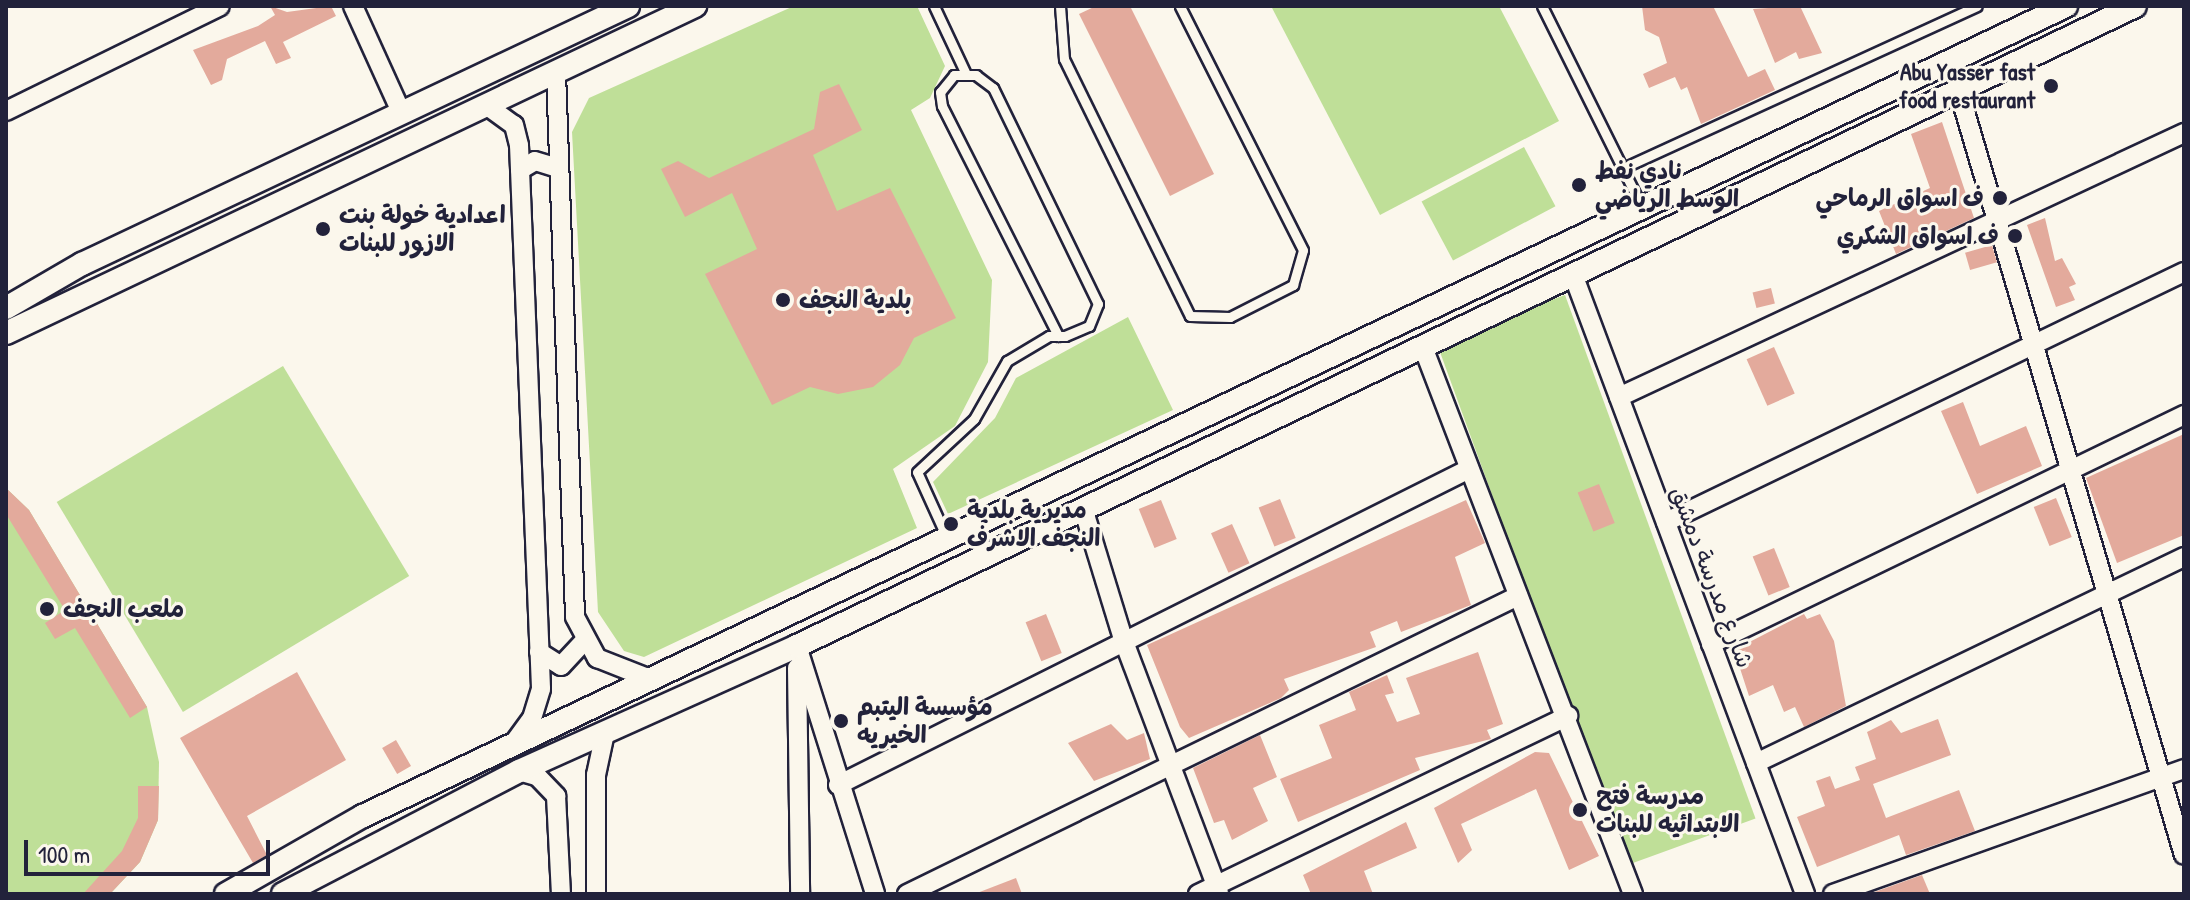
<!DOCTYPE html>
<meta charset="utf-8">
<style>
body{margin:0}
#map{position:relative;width:2190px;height:900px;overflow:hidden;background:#fbf7ec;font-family:"Patrick Hand","Playpen Sans Arabic",sans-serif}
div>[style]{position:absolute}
.green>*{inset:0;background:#bfdf98;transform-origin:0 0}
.building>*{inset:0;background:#e3aa9c;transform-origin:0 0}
.roads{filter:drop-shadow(2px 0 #22223b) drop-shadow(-2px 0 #22223b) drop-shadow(0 2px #22223b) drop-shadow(0 -2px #22223b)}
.service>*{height:9px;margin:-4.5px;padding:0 4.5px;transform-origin:4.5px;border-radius:4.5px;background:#fbf7ec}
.minor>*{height:18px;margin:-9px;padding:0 9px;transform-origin:9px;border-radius:9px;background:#fbf7ec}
.tertiary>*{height:22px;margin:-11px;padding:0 11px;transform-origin:11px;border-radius:11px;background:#fbf7ec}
.dots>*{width:22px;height:22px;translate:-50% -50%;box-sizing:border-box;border:4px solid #fbf7ec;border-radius:50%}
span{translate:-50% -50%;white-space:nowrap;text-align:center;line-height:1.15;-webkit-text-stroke:6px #fbf7ec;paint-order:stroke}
.poi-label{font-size:24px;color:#22223b;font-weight:700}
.right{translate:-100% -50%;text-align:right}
.left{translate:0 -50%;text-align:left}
.street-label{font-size:24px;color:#22223b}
.frame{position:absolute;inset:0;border:8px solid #22223b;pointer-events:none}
.scale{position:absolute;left:24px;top:840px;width:246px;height:36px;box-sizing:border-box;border:4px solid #22223b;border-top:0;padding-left:10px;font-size:24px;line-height:28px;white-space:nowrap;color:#22223b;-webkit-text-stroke:6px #fbf7ec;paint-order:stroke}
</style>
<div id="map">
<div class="green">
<div style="clip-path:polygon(794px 6px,917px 6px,945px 66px,930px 98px,911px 110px,992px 280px,988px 362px,955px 426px,893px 469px,917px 528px,644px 657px,624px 651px,598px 612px,572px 132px,589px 98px)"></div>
<div style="clip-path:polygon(1271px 6px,1499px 6px,1559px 121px,1380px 215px)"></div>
<div style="left:1524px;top:147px;width:67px;height:116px;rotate:62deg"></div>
<div style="left:1565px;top:295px;width:557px;height:137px;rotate:70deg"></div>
<div style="clip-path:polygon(1128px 317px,1173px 410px,948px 514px,933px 482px,995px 418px,1016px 378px)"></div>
<div style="left:283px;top:366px;width:245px;height:264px;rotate:59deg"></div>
<div style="clip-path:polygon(6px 488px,29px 510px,147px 707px,159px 762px,158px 820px,140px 862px,110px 894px,6px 894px)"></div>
</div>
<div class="building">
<div style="clip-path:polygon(270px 6px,287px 12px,331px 6px,336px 16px,283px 42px,291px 58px,276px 64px,265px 41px,227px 59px,222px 80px,211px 85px,193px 50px,258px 26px,275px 15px)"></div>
<div style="clip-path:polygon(1096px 6px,1130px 6px,1214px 174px,1170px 196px,1079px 14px)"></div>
<div style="clip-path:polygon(1642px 6px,1713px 6px,1748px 77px,1765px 69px,1775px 90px,1701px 124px,1687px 87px,1681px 90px,1675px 77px,1649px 88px,1643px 74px,1667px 63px,1659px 37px,1645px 30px)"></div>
<div style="clip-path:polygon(1800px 6px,1822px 53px,1799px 59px,1796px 52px,1775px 63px,1753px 9px)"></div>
<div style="clip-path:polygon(839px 84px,862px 130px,813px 155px,837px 211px,890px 188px,956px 318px,914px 338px,900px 365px,873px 387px,838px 394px,810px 387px,772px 405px,705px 274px,757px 249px,732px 193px,685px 217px,661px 169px,678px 161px,709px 178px,814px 129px,820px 92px)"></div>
<div style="clip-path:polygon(1942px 122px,1974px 218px,1896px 254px,1879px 211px,1930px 188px,1911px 134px)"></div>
<div style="clip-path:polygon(2045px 218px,2055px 261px,2062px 258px,2076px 284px,2069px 287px,2075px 300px,2056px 307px,2027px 225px)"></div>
<div style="left:1992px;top:245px;width:18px;height:28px;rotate:74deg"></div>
<div style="left:1771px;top:288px;width:16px;height:19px;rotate:76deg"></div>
<div style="left:1774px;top:347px;width:51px;height:30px;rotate:66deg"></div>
<div style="clip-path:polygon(1963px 402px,1980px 446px,2026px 426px,2042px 466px,1977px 494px,1941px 411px)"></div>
<div style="clip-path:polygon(2184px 434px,2184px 535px,2117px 563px,2086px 478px)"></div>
<div style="left:1599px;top:484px;width:42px;height:23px;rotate:68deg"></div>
<div style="clip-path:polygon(6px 488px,29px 510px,147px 707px,130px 718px,75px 628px,55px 639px,45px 623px,65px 610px,6px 514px)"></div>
<div style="left:2056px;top:498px;width:42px;height:24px;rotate:68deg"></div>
<div style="left:1280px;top:499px;width:42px;height:23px;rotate:68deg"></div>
<div style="left:1161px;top:500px;width:42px;height:24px;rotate:68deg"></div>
<div style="clip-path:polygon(1466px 500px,1485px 543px,1455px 557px,1471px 605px,1401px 632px,1397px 621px,1370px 632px,1376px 647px,1284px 679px,1289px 690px,1281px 698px,1189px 738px,1180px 727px,1147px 645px)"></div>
<div style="left:1232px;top:524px;width:43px;height:23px;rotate:66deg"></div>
<div style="left:1774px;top:548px;width:42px;height:23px;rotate:68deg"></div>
<div style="left:1046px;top:614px;width:42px;height:22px;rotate:68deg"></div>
<div style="clip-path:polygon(1804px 614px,1807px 619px,1820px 614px,1834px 641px,1846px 706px,1804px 727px,1795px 707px,1784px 712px,1773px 685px,1749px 696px,1734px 650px)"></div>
<div style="clip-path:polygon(1478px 652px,1503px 724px,1487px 730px,1491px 739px,1415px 758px,1420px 770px,1298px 822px,1280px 779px,1332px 758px,1319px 725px,1356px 710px,1349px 692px,1387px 675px,1394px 693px,1385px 695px,1397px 722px,1420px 714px,1406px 678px)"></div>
<div style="clip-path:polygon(297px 672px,346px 760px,247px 816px,267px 855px,253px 863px,180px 738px)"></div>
<div style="clip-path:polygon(1938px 719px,1951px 755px,1873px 784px,1886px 818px,1959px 790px,1975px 831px,1906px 855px,1899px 835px,1817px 867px,1797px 817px,1825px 806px,1816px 781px,1830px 776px,1835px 789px,1860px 780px,1855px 767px,1876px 759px,1867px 732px,1891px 720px,1901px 733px)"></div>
<div style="clip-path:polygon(1111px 724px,1127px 740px,1144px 733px,1150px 759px,1094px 781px,1068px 743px)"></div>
<div style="clip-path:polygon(1260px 735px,1277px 777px,1253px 788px,1268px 821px,1232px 840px,1224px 820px,1214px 823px,1193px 768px)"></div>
<div style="left:396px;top:740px;width:30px;height:16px;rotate:60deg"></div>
<div style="clip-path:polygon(1535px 752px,1549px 753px,1599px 856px,1569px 870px,1536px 789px,1461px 824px,1472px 850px,1458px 863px,1434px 808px)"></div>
<div style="clip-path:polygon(138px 786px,159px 786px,158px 820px,140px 862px,110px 894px,83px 894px,122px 851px,138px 818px)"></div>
<div style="clip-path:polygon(1406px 822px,1417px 848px,1364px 871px,1373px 894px,1311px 894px,1303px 875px)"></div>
<div style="clip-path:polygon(1922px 875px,1930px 894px,1869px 894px)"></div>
<div style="clip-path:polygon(1016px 878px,1022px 894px,977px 894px,977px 893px)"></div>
</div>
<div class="roads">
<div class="service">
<div style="left:934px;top:6px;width:73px;rotate:64.8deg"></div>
<div style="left:1060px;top:6px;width:53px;rotate:85.7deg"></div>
<div style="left:1064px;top:59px;width:286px;rotate:63.9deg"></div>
<div style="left:1190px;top:316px;width:40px;rotate:1.4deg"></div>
<div style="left:1230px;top:317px;width:71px;rotate:-26.9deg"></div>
<div style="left:1293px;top:285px;width:36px;rotate:-74deg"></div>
<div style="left:1303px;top:250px;width:273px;rotate:-116.8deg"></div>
<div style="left:1542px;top:6px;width:222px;rotate:63.6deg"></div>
<div style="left:1623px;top:168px;width:389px;rotate:-24.6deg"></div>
<div style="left:947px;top:538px;width:72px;rotate:-114.4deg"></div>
<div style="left:917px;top:472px;width:78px;rotate:-42.9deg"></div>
<div style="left:974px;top:419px;width:67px;rotate:-60.4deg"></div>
<div style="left:1007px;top:361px;width:49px;rotate:-30.8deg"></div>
<div style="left:1049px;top:336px;width:16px"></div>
<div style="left:1065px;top:336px;width:26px;rotate:-23deg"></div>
<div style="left:1089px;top:326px;width:24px;rotate:-68deg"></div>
<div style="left:1098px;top:304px;width:240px;rotate:-115.9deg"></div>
<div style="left:993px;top:88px;width:21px;rotate:-143deg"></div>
<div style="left:976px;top:75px;width:22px;rotate:180deg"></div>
<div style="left:954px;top:75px;width:22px;rotate:129deg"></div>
<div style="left:940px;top:92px;width:14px;rotate:82deg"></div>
<div style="left:942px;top:106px;width:258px;rotate:63.2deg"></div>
</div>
<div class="minor">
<div style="left:353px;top:6px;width:116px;rotate:65.6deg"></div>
<div style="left:556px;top:72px;width:545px;rotate:88deg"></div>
<div style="left:575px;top:617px;width:47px;rotate:61.8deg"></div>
<div style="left:597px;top:658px;width:57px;rotate:21.6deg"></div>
<div style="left:1960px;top:95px;width:792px;rotate:73.58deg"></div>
<div style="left:486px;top:105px;width:34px;rotate:36deg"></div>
<div style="left:514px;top:125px;width:21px;rotate:76deg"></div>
<div style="left:519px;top:145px;width:544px;rotate:87.68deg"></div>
<div style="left:541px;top:689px;width:30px;rotate:107deg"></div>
<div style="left:532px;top:718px;width:31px;rotate:126deg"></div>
<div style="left:6px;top:111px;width:238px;rotate:-26.1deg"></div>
<div style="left:520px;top:170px;width:17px;rotate:-31deg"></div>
<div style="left:535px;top:161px;width:21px;rotate:17deg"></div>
<div style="left:1574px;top:277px;width:659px;rotate:69.47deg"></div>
<div style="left:1423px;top:347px;width:586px;rotate:69deg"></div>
<div style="left:1619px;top:397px;width:624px;rotate:-25.04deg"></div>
<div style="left:1083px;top:508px;width:137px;rotate:73deg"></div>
<div style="left:1123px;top:639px;width:272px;rotate:69.3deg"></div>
<div style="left:1666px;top:522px;width:575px;rotate:-25.76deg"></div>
<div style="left:1711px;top:644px;width:526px;rotate:-25.83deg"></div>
<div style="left:797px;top:646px;width:260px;rotate:72.5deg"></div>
<div style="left:539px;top:652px;width:26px;rotate:32deg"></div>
<div style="left:561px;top:666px;width:35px;rotate:-47deg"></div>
<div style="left:797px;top:668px;width:226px;rotate:89.2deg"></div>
<div style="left:1756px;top:763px;width:475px;rotate:-25.7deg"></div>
<div style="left:519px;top:771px;width:19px;rotate:16deg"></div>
<div style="left:537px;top:776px;width:28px;rotate:46deg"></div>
<div style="left:556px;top:796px;width:98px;rotate:87.1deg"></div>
<div style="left:838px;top:785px;width:706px;rotate:-26.6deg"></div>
<div style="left:596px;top:894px;width:119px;rotate:-90deg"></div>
<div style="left:596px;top:775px;width:43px;rotate:-77.9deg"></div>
<div style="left:907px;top:894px;width:680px;rotate:-26deg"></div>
<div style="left:1198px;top:894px;width:411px;rotate:-25.7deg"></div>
<div style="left:1833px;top:894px;width:373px;rotate:-19.6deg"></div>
</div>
<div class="tertiary">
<div style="left:6px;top:308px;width:88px;rotate:-30.1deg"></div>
<div style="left:82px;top:264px;width:604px;rotate:-25.29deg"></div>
<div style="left:6px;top:333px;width:763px;rotate:-25.39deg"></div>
<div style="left:226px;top:894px;width:158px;rotate:-29.7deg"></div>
<div style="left:363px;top:816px;width:1886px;rotate:-25.44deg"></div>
<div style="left:283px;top:894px;width:266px;rotate:-27.5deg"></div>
<div style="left:519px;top:771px;width:305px;rotate:-24.2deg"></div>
<div style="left:797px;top:646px;width:1483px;rotate:-25.56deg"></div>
</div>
</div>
<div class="dots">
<div style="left:2051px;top:86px;background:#22223b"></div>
<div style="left:1579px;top:185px;background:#22223b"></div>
<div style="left:2000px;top:198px;background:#22223b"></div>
<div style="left:323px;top:229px;background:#22223b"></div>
<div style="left:2015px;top:236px;background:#22223b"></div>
<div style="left:783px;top:300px;background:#22223b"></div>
<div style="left:951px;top:524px;background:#22223b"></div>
<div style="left:47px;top:609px;background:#22223b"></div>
<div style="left:841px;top:721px;background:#22223b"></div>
<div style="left:1580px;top:810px;background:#22223b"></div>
</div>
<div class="poi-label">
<span class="right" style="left:2035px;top:86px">Abu Yasser fast<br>food restaurant</span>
<span class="left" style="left:1595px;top:185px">نادي نفط<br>الوسط الرياضي</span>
<span class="right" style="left:1984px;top:198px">ف اسواق الرماحي</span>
<span class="left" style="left:339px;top:229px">اعدادية خولة بنت<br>الازور للبنات</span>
<span class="right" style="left:1999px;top:236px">ف اسواق الشكري</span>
<span class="left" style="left:799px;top:300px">بلدية النجف</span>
<span class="left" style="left:967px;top:524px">مديرية بلدية<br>النجف الاشرف</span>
<span class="left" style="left:63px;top:609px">ملعب النجف</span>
<span class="left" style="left:857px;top:721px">مؤسسة اليتبم<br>الخيريه</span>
<span class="left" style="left:1596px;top:810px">مدرسة فتح<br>الابتدائيه للبنات</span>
</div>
<div class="street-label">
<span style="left:1712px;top:577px;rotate:69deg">شارع مدرسة دمشق</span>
</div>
<div class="frame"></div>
<div class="scale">100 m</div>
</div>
